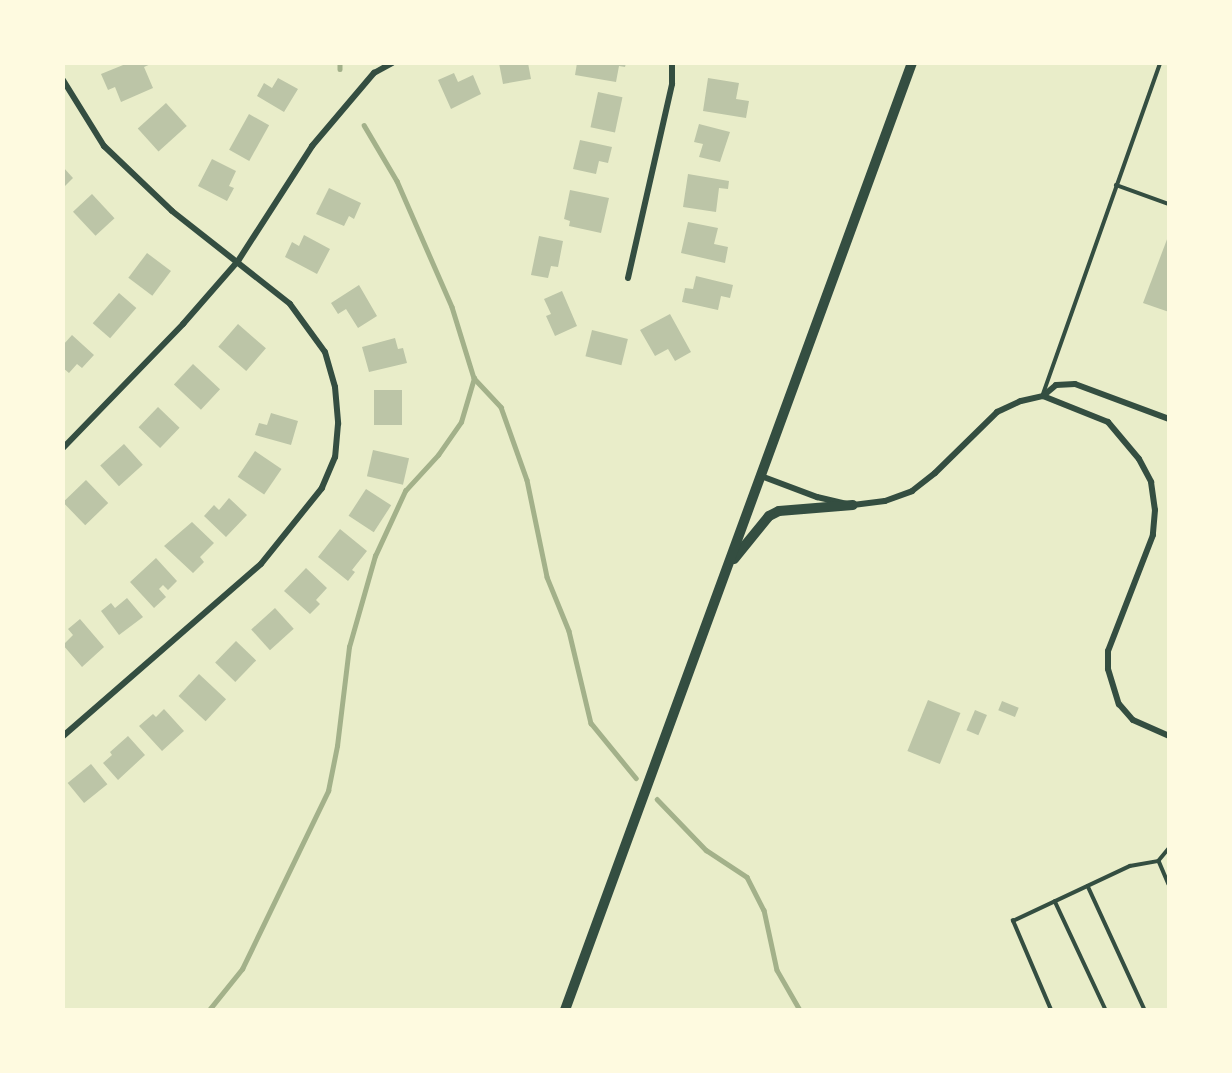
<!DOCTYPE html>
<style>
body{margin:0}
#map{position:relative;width:1232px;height:1073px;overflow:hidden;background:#e9edc9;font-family:Montserrat,sans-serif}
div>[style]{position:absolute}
.stream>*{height:4.5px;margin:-2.25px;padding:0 2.25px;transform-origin:2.25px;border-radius:2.25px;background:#a3b18a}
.building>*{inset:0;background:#bcc5a7;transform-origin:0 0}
.service>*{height:3.5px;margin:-1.75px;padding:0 1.75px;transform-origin:1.75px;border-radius:1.75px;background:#344e41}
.minor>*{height:6px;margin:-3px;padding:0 3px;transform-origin:3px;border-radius:3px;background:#344e41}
.primary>*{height:10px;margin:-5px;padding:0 5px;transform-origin:5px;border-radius:5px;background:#344e41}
span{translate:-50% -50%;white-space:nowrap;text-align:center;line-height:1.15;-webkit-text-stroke:5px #fefae0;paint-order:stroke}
.frame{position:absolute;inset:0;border:65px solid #fefae0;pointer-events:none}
</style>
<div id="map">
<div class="stream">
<div style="left:340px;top:63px;width:6px;rotate:90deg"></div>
<div style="left:364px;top:125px;width:65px;rotate:59.5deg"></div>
<div style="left:397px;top:181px;width:137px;rotate:66.4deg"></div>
<div style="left:452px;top:307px;width:74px;rotate:72.8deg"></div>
<div style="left:474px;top:378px;width:40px;rotate:47deg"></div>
<div style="left:501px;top:407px;width:77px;rotate:70.4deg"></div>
<div style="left:527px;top:480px;width:99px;rotate:78.3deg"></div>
<div style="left:547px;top:577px;width:58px;rotate:67.8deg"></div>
<div style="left:569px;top:631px;width:95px;rotate:76.6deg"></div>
<div style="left:591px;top:723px;width:71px;rotate:50.7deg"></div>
<div style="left:657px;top:799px;width:71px;rotate:46.1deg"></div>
<div style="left:706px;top:850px;width:49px;rotate:33.4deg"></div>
<div style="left:747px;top:877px;width:37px;rotate:63deg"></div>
<div style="left:764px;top:910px;width:61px;rotate:77.8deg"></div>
<div style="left:777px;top:970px;width:46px;rotate:60.1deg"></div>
<div style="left:209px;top:1010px;width:53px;rotate:-51.2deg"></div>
<div style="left:242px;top:969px;width:198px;rotate:-64.2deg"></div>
<div style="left:328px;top:791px;width:46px;rotate:-78.7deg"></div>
<div style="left:337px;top:746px;width:100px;rotate:-83.1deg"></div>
<div style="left:349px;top:647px;width:95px;rotate:-74.1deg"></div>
<div style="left:375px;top:556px;width:72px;rotate:-65.2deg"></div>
<div style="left:405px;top:491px;width:49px;rotate:-47.5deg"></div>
<div style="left:438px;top:455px;width:40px;rotate:-55.1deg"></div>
<div style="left:461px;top:422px;width:46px;rotate:-73.5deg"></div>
</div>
<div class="building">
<div style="clip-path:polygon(128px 63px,153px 63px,144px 67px,153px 88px,121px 102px,115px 87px,108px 90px,101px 74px)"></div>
<div style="clip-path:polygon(499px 63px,528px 63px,531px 79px,503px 84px)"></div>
<div style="clip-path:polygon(577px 63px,626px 63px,625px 67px,619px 66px,616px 82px,575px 75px)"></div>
<div style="clip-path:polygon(454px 73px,458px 82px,473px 75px,481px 94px,451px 109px,438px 80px)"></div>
<div style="clip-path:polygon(278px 78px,298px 89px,284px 112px,257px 96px,264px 83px,272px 88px)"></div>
<div style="clip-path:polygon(708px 78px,739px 83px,736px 99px,749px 101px,746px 118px,703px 111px)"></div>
<div style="left:598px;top:92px;width:25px;height:36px;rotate:12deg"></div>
<div style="left:166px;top:103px;width:31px;height:38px;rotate:48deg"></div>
<div style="left:249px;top:114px;width:23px;height:41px;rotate:29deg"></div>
<div style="clip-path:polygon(699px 124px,730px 132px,720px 162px,699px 157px,703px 144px,694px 142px)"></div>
<div style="clip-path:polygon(580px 140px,612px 147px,608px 163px,599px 161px,596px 174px,573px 169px)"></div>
<div style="clip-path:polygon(212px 159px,236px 171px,229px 186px,234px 188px,227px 201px,198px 186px)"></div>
<div style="clip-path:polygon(63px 167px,73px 178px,63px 188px)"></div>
<div style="clip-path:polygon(688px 174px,729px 181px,728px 189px,719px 188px,716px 212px,683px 207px)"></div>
<div style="clip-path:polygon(329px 188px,361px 203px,354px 219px,349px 216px,344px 226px,316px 214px)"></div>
<div style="clip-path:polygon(570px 190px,609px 198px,601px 233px,569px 226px,570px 221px,564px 219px)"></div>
<div style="left:92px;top:194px;width:33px;height:26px;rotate:47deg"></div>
<div style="clip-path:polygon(688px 222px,718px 228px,714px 244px,728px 247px,725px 263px,681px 253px)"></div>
<div style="clip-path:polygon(1169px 234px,1169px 312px,1143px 303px)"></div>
<div style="clip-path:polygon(304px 235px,330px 249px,317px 274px,285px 257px,292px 242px,299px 246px)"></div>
<div style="clip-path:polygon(539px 236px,563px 241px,558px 267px,551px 266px,548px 278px,531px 275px)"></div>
<div style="left:147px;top:253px;width:30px;height:31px;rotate:37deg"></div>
<div style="clip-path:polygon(696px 276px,733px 285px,730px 298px,721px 296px,718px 310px,682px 302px,685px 288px,693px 289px)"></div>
<div style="clip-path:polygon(359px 285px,377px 316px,358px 328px,346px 309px,338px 314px,331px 303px)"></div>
<div style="clip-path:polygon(562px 291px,577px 326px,555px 336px,546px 316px,551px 314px,544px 299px)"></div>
<div style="left:119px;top:293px;width:23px;height:40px;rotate:41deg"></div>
<div style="clip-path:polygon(670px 314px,691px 352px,675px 361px,668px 349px,655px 356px,640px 330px)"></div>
<div style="left:238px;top:324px;width:37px;height:30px;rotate:41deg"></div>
<div style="left:592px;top:330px;width:37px;height:27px;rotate:14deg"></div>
<div style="clip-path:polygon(72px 335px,94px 355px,82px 368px,77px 364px,69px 373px,63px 368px,63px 345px)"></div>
<div style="clip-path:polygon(395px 338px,398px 349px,403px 348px,407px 363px,369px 372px,362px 347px)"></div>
<div style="left:193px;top:364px;width:37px;height:28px;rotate:43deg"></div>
<div style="left:374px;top:390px;width:28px;height:35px"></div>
<div style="left:158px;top:407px;width:30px;height:28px;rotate:44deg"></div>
<div style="clip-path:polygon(271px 413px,298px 421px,291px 445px,255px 435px,259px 423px,267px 425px)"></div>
<div style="left:124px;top:444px;width:28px;height:32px;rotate:48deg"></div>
<div style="left:373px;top:450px;width:37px;height:27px;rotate:13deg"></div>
<div style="left:255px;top:451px;width:32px;height:31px;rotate:34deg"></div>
<div style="left:86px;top:480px;width:32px;height:32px;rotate:46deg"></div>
<div style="left:366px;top:489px;width:30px;height:32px;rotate:33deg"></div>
<div style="clip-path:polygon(229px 498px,247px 515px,226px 537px,204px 516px,214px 505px,219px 510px)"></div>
<div style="clip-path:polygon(192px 522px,214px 543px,200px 557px,204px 562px,193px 573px,164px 546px)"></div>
<div style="clip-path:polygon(340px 529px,367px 551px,352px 570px,355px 572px,348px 581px,318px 557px)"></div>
<div style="clip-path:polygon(156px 558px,177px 581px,168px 590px,163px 585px,159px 589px,166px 597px,154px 608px,130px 582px)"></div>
<div style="clip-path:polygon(306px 568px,327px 588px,316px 600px,320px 604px,310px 614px,284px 591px)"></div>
<div style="clip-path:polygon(127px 598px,143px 617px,119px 635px,101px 611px,111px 603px,115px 608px)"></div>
<div style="left:275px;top:608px;width:28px;height:32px;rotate:48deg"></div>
<div style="clip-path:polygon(80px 619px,104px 647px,82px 667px,63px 645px,73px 635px,68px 629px)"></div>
<div style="left:236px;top:641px;width:28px;height:30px;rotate:44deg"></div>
<div style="left:199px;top:674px;width:37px;height:30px;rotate:43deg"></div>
<div style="left:928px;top:700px;width:35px;height:55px;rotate:22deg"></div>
<div style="left:1002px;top:701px;width:18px;height:10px;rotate:22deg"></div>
<div style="clip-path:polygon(164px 709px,184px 731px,162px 751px,139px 726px,153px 714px,156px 717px)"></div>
<div style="left:975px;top:710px;width:13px;height:22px;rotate:23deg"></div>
<div style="clip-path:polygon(128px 736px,145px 755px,118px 780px,103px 763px,112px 755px,110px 752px)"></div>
<div style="left:91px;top:764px;width:26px;height:30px;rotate:51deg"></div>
</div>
<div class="service">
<div style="left:1116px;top:185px;width:56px;rotate:19.7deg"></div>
<div style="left:1043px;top:394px;width:351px;rotate:-70.5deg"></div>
<div style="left:1169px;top:849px;width:16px;rotate:130deg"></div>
<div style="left:1159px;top:861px;width:25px;rotate:67deg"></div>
<div style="left:1088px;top:886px;width:136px;rotate:65.3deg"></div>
<div style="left:1055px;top:901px;width:120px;rotate:64.9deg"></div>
<div style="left:1051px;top:1010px;width:97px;rotate:-113.1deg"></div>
<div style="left:1013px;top:921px;width:129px;rotate:-25.2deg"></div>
<div style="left:1130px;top:866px;width:29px;rotate:-10deg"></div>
</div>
<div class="minor">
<div style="left:63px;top:80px;width:78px;rotate:58.2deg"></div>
<div style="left:104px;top:146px;width:94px;rotate:43.7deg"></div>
<div style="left:172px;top:211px;width:150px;rotate:38.2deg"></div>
<div style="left:290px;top:304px;width:59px;rotate:53.9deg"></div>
<div style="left:325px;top:352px;width:36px;rotate:74deg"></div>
<div style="left:335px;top:387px;width:37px;rotate:85deg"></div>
<div style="left:338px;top:424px;width:33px;rotate:95deg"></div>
<div style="left:335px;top:457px;width:34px;rotate:113deg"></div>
<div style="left:322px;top:488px;width:97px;rotate:128.8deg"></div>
<div style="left:261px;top:564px;width:262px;rotate:139deg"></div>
<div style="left:628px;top:278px;width:199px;rotate:-77.2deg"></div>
<div style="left:672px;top:84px;width:21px;rotate:-90deg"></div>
<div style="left:1043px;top:396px;width:70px;rotate:21.8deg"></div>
<div style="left:1108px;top:422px;width:48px;rotate:50deg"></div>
<div style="left:1139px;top:459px;width:26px;rotate:62deg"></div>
<div style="left:1151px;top:482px;width:28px;rotate:82deg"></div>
<div style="left:1155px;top:510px;width:25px;rotate:95deg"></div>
<div style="left:1153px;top:535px;width:124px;rotate:111.2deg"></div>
<div style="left:1108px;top:651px;width:18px;rotate:90deg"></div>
<div style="left:1108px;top:669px;width:37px;rotate:73deg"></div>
<div style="left:1119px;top:704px;width:21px;rotate:49deg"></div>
<div style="left:1133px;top:720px;width:39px;rotate:24deg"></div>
<div style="left:63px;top:448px;width:173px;rotate:-45.9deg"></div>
<div style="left:183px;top:324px;width:84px;rotate:-48.9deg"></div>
<div style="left:238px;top:261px;width:137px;rotate:-57.2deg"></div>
<div style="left:312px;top:146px;width:96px;rotate:-49.7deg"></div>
<div style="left:374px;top:73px;width:21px;rotate:-29deg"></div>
<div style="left:761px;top:476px;width:60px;rotate:20.6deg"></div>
<div style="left:817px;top:497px;width:37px;rotate:13deg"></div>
<div style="left:853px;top:505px;width:32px;rotate:-7deg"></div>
<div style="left:885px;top:501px;width:29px;rotate:-20deg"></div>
<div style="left:912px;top:491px;width:29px;rotate:-38deg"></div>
<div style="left:935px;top:473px;width:87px;rotate:-44.5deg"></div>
<div style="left:997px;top:412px;width:26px;rotate:-25deg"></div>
<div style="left:1021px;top:401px;width:23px;rotate:-13deg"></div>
<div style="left:1043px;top:396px;width:17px;rotate:-40deg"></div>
<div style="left:1056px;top:385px;width:19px;rotate:-3deg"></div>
<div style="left:1075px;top:384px;width:100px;rotate:20.4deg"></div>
</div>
<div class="primary">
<div style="left:734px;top:559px;width:55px;rotate:-50.9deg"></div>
<div style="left:769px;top:516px;width:11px;rotate:-27deg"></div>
<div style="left:779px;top:511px;width:74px;rotate:-4.6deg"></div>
<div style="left:565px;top:1010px;width:1009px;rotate:-69.88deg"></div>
</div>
<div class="frame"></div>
</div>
